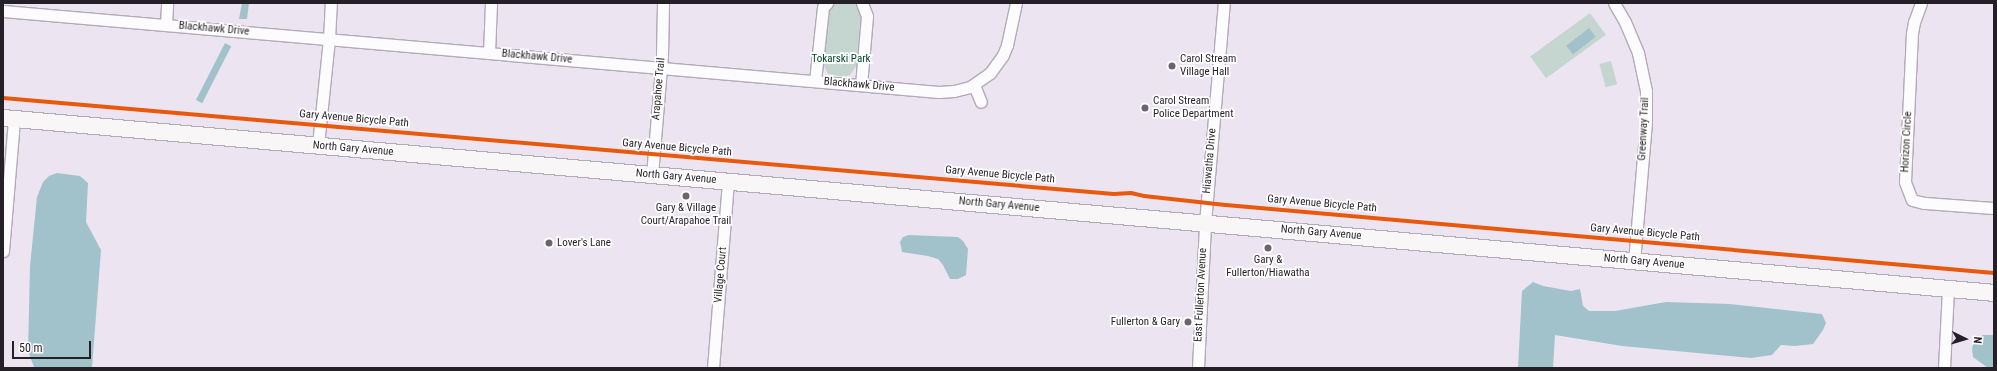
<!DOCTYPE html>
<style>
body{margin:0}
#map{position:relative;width:1997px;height:371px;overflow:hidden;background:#ede4f2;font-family:"Roboto Condensed",sans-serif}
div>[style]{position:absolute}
.green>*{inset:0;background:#c4d6cf;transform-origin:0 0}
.water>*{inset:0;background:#a1c2ca;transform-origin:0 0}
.roads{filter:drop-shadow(1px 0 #b2abb6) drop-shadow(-1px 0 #b2abb6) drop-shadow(0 1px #b2abb6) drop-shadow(0 -1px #b2abb6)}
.street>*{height:11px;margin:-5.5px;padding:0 5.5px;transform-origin:5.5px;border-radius:5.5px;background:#fcfbfd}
.secondary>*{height:16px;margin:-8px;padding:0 8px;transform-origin:8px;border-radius:8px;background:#f9f6f8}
.cycleway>*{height:4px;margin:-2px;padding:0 2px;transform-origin:2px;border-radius:2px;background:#e8590c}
.dots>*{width:11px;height:11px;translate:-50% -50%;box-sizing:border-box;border:2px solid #fff;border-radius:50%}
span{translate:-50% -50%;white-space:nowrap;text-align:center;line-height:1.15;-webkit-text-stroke:3.5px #fff;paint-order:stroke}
.street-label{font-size:11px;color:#251f28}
.park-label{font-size:11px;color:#00482a}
.poi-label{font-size:11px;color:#251f28}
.left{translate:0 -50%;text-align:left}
.right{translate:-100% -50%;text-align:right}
.frame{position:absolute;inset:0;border:4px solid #251f28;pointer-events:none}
.north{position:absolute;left:1945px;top:319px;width:40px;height:40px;-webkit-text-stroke:3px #fff;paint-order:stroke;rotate:95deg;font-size:11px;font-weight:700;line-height:16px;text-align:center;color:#251f28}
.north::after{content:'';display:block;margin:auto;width:14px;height:18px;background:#251f28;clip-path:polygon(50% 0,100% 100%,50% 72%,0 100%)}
.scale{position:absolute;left:12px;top:341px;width:79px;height:18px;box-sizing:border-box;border:2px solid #251f28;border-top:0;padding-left:5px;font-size:12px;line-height:14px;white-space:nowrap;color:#251f28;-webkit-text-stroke:3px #fff;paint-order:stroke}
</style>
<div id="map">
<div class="green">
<div style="clip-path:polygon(832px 3px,858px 3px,861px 12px,857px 65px,850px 75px,845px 77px,828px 74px,823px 64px,828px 10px)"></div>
<div style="left:1590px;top:13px;width:27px;height:74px;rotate:54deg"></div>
<div style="left:1611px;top:61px;width:24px;height:12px;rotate:75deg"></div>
</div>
<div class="water">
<div style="clip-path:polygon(242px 3px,249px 3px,247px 19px,239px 19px)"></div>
<div style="left:1589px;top:28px;width:11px;height:29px;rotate:52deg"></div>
<div style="left:225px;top:43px;width:7px;height:64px;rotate:27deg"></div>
<div style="clip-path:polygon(57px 173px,80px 176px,88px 183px,86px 222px,101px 250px,92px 368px,39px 368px,34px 367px,28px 351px,30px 266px,37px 197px,43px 182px,49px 176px)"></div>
<div style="clip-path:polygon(909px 235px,958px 237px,963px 241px,968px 249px,966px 275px,958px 279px,950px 279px,943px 265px,938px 259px,928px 256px,902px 252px,900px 242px,903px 237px)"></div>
<div style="clip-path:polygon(1533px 282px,1543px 286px,1571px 291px,1580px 289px,1583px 306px,1589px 311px,1615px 311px,1666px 302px,1730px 304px,1822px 314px,1826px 323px,1823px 330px,1813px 344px,1795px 346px,1781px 345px,1772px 355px,1751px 358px,1622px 346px,1555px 335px,1553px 368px,1518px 368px,1522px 291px)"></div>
<div style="clip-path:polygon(1983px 335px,1994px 335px,1994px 368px,1988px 368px,1973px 357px,1972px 348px,1975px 340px)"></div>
</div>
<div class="roads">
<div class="street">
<div style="left:1614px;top:3px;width:22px;rotate:60deg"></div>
<div style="left:1625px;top:22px;width:34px;rotate:67deg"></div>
<div style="left:1638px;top:53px;width:39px;rotate:78deg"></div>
<div style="left:1646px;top:91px;width:31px;rotate:90deg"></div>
<div style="left:1646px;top:122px;width:140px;rotate:94.9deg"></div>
<div style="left:1921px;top:3px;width:20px;rotate:110deg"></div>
<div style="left:1914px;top:22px;width:11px;rotate:100deg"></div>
<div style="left:1912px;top:33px;width:149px;rotate:92.7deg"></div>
<div style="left:1905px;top:182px;width:19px;rotate:69deg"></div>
<div style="left:1912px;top:200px;width:12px;rotate:14deg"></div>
<div style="left:1924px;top:203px;width:70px;rotate:4.1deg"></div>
<div style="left:3px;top:11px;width:939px;rotate:4.95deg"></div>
<div style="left:939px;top:92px;width:15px;rotate:-4deg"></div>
<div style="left:954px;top:91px;width:16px;rotate:-14deg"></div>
<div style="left:970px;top:87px;width:24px;rotate:-35deg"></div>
<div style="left:990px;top:73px;width:22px;rotate:-54deg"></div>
<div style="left:1003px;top:55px;width:11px;rotate:-68deg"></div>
<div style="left:1007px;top:45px;width:43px;rotate:-77.9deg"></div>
<div style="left:166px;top:25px;width:22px;rotate:-87deg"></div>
<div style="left:489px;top:53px;width:50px;rotate:-87.7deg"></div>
<div style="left:815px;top:81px;width:74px;rotate:-83.8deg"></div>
<div style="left:823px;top:7px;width:6px;rotate:-45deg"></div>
<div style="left:861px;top:85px;width:69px;rotate:-85deg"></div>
<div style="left:867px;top:16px;width:14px;rotate:-111deg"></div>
<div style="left:974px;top:85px;width:18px;rotate:68deg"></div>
<div style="left:318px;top:145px;width:107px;rotate:-84.1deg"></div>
<div style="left:329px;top:39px;width:36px;rotate:-87deg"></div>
<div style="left:652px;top:175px;width:119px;rotate:-85.2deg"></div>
<div style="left:662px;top:56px;width:53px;rotate:-88.9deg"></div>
<div style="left:3px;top:251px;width:132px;rotate:-85.2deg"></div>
<div style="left:713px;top:368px;width:188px;rotate:-85.4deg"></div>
<div style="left:1198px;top:368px;width:145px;rotate:-87.2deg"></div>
<div style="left:1205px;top:223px;width:221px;rotate:-85.1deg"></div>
<div style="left:1944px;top:368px;width:79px;rotate:-87.1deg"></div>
</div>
<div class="secondary">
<div style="left:3px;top:118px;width:1999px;rotate:5.02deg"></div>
</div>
</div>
<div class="cycleway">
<div style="left:3px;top:98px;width:1115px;rotate:4.94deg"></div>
<div style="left:1114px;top:194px;width:17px;rotate:-3deg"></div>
<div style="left:1131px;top:193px;width:13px;rotate:13deg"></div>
<div style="left:1144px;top:196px;width:82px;rotate:6.3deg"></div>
<div style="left:1226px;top:205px;width:771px;rotate:5.06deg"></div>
</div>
<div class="dots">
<div style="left:1172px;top:66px;background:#6b646f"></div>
<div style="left:1145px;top:108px;background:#6b646f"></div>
<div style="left:686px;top:196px;background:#6b646f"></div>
<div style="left:549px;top:243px;background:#6b646f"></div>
<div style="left:1268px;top:248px;background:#6b646f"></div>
<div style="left:1188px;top:322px;background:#6b646f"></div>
</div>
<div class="street-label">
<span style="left:214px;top:29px;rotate:5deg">Blackhawk Drive</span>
<span style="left:537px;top:57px;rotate:5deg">Blackhawk Drive</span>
<span style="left:859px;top:85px;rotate:5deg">Blackhawk Drive</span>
<span style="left:659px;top:89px;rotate:-85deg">Arapahoe Trail</span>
<span style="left:354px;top:119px;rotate:5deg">Gary Avenue Bicycle Path</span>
<span style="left:1644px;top:129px;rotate:-87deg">Greenway Trail</span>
<span style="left:1907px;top:142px;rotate:-87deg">Horizon Circle</span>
<span style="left:677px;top:148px;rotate:5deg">Gary Avenue Bicycle Path</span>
<span style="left:353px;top:149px;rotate:5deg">North Gary Avenue</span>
<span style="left:1210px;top:161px;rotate:-85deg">Hiawatha Drive</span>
<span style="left:1000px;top:175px;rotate:5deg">Gary Avenue Bicycle Path</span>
<span style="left:676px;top:177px;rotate:5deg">North Gary Avenue</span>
<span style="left:1322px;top:204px;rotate:5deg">Gary Avenue Bicycle Path</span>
<span style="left:999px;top:205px;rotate:5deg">North Gary Avenue</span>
<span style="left:1321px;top:233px;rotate:5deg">North Gary Avenue</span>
<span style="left:1645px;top:233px;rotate:5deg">Gary Avenue Bicycle Path</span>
<span style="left:1644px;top:262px;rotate:5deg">North Gary Avenue</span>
<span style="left:721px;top:275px;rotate:-85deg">Village Court</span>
<span style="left:1201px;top:295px;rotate:-87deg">East Fullerton Avenue</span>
</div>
<div class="park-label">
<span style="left:841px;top:59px">Tokarski Park</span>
</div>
<div class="poi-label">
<span class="left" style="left:1180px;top:66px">Carol Stream<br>Village Hall</span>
<span class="left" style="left:1153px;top:108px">Carol Stream<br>Police Department</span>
<span style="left:686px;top:215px">Gary &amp; Village<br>Court/Arapahoe Trail</span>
<span class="left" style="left:557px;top:243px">Lover's Lane</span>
<span style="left:1268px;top:267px">Gary &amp;<br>Fullerton/Hiawatha</span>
<span class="right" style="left:1180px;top:322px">Fullerton &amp; Gary</span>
</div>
<div class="frame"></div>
<div class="north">N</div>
<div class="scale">50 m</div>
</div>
